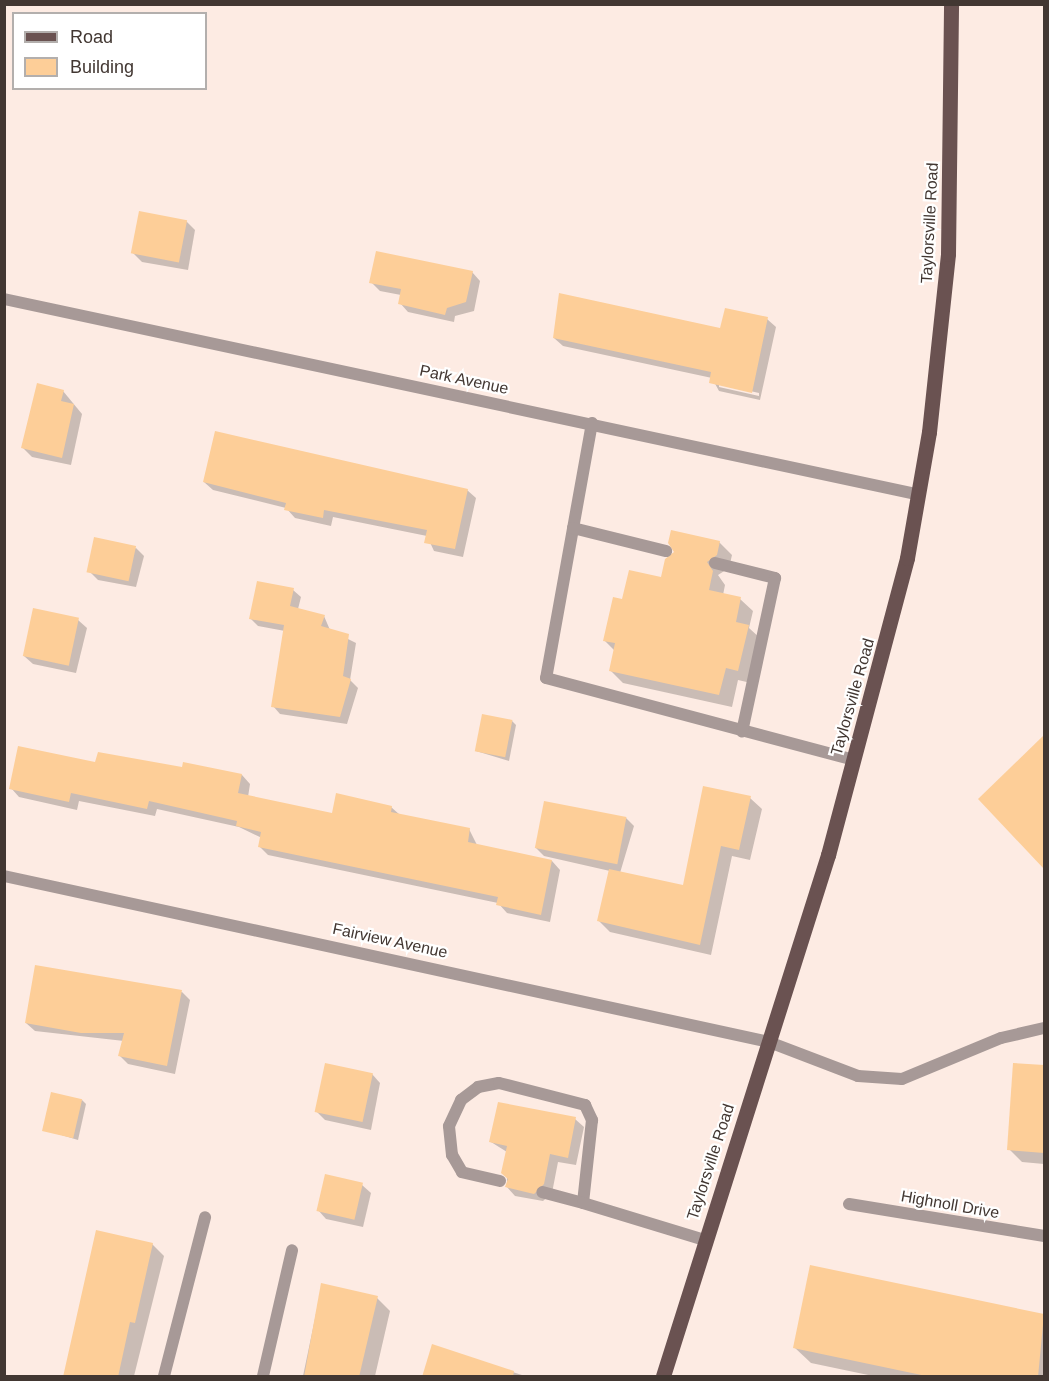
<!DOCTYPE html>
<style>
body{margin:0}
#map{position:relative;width:1049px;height:1381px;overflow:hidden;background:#fdebe3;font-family:Helvetica,sans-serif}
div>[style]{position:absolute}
.shadow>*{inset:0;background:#0003}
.building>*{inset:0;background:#fdce98;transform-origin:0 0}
.service>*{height:12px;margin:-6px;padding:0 6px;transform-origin:6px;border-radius:6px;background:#a79997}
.minor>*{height:12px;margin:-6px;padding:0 6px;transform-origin:6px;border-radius:6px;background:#a79997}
.primary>*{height:15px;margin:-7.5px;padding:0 7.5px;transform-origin:7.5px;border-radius:7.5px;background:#6a5251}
span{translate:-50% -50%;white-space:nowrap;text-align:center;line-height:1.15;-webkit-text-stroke:4.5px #fff;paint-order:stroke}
.street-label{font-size:16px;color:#423732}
.frame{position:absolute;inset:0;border:6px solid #423732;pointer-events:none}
.legend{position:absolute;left:12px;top:12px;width:195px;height:78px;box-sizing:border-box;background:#fff;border:2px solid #b3afad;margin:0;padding:8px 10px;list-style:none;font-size:18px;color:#423732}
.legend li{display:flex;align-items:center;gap:12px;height:30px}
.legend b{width:30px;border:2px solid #b3afad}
</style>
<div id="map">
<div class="shadow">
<div style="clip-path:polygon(186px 221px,195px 230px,188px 270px,142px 262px,133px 253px)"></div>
<div style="clip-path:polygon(472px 272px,480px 281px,474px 311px,455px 316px,454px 322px,408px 312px,400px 303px,401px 295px,380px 291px,371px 282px)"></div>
<div style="clip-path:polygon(evenodd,767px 319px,776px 327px,760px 400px,719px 391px,712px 378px,563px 346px,554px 338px,722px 330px,767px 319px,719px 384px,759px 393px,759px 396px,719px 387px,719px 384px)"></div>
<div style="clip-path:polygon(63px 391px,82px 414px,71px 465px,32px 457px,23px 448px)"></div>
<div style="clip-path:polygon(204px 482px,467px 490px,476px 498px,463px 557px,434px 551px,427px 536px,333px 517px,331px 526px,295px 518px,286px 508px,213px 490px)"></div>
<div style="clip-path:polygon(719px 542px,732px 555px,729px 568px,718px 575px,725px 585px,723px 595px,740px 599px,753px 611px,749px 628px,761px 639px,751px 683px,738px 680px,732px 707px,623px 683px,610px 670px,615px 651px,604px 640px,623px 601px)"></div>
<div style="clip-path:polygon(136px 548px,144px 556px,136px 587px,98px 580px,89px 571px)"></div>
<div style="clip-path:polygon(293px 590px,301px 597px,298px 609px,324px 616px,330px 630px,356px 643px,350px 680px,358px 688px,347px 724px,280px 714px,273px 706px,285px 631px,258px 626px,251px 619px)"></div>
<div style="clip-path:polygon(78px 620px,87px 628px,76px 673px,33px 664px,24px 656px)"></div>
<div style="clip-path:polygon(512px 721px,516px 725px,509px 761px,476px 751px)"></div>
<div style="clip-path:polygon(1043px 738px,1044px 739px,1044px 867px,980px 799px)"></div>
<div style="clip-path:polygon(97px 764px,242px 775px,250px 784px,248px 797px,333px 815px,391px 807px,400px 815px,469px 829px,477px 845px,552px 861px,560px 870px,550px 922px,507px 913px,498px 903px,268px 855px,260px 847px,262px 838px,239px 827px,157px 809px,155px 816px,79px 801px,77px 810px,19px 797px,11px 788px)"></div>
<div style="clip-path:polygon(750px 798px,762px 809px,750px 860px,732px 856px,711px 955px,610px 932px,599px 921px,610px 871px,544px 856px,536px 848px,545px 803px,626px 818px,634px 826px,620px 873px,684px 887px)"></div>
<div style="clip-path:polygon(182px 992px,190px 1000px,175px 1074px,128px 1064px,120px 1056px,124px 1041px,35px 1031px,26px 1023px)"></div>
<div style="clip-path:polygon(1014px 1064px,1044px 1067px,1044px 1164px,1022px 1162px,1009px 1149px)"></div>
<div style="clip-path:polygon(372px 1074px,380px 1083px,371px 1130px,325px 1120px,317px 1112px)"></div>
<div style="clip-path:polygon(82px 1100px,86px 1104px,78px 1140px,45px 1130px)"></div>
<div style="clip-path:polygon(575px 1119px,584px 1127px,576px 1165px,558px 1162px,552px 1193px,543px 1201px,515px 1196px,507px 1187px,507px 1152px,491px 1142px)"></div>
<div style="clip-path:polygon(362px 1185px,371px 1193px,363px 1227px,326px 1219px,318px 1210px)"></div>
<div style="clip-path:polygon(152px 1244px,164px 1256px,134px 1376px,65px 1376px)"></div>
<div style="clip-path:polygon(811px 1267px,1044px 1316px,1044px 1376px,873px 1376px,811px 1363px,794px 1347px)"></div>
<div style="clip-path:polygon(322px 1285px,377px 1298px,390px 1311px,375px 1376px,303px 1376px)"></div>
<div style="clip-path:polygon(433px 1346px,525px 1376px,423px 1376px)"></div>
</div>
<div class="building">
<div style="left:139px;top:211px;width:49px;height:43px;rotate:11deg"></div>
<div style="clip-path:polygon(376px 251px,473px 271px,466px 302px,447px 308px,445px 315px,398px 304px,401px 289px,369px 283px)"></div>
<div style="clip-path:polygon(559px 293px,720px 328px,725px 308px,768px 317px,752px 393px,709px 383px,711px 372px,553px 338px)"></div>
<div style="clip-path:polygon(37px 383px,64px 390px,61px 401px,74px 404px,62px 458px,21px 448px)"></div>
<div style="clip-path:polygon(215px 431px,468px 489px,455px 549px,424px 543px,427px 530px,324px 510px,323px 518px,284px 510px,286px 503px,203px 482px)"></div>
<div style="clip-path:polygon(671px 530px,720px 541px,717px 555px,707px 562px,713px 571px,709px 590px,741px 597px,736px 622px,749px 625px,738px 671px,726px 668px,719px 695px,609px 671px,615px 643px,603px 641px,613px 597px,622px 599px,629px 570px,661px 577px,665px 559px,674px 552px,668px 543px)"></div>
<div style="left:94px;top:537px;width:43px;height:36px;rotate:12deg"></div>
<div style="clip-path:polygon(257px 581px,294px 588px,290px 606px,325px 615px,321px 626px,349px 634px,343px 676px,351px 679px,340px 717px,271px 707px,284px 625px,249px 619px)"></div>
<div style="left:33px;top:608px;width:47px;height:49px;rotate:12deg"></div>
<div style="left:482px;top:714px;width:31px;height:38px;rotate:11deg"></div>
<div style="clip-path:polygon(1044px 735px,1044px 869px,978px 799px)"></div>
<div style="clip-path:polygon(18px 746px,95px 762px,98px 752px,182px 767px,183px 762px,242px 774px,238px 793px,332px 813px,336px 793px,392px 806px,391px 812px,470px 828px,468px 842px,552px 860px,541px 915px,496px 905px,498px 897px,258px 847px,261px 832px,236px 826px,237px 821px,149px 801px,147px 809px,71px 793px,69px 802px,9px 789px)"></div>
<div style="clip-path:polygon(703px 786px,751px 796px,739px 850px,721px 846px,700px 945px,597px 921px,609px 869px,683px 885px)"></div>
<div style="left:544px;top:801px;width:84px;height:48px;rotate:11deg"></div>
<div style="clip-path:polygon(35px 965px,182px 990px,167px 1066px,118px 1056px,124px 1033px,81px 1033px,25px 1023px)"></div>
<div style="left:325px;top:1063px;width:49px;height:50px;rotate:12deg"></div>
<div style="clip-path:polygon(1013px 1063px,1044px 1065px,1044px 1153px,1007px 1150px)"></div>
<div style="left:51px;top:1092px;width:32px;height:40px;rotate:13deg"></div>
<div style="clip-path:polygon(498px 1102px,576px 1117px,568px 1158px,550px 1154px,544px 1184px,534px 1194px,505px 1187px,508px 1179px,501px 1173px,507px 1146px,489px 1142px)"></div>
<div style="left:325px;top:1174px;width:39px;height:38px;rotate:13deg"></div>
<div style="clip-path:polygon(96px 1230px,153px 1243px,135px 1323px,130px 1322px,118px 1377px,63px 1377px)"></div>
<div style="clip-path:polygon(810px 1265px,1044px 1314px,1038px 1377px,931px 1377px,793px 1348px)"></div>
<div style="clip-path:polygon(321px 1283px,378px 1296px,359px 1377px,304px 1377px)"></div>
<div style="clip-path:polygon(432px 1344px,514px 1371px,513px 1377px,422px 1377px)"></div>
</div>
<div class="service">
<div style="left:592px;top:423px;width:259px;rotate:100.2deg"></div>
<div style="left:546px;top:678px;width:319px;rotate:14.9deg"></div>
<div style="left:573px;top:528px;width:96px;rotate:13.9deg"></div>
<div style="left:715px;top:563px;width:62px;rotate:14deg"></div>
<div style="left:775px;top:578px;width:157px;rotate:102.1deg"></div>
<div style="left:500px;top:1181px;width:39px;rotate:-167deg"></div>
<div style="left:462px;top:1172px;width:20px;rotate:-120deg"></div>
<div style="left:452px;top:1155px;width:29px;rotate:-96deg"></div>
<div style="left:449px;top:1126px;width:29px;rotate:-65deg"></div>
<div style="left:461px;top:1100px;width:21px;rotate:-37deg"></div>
<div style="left:478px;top:1087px;width:21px;rotate:-11deg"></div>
<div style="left:499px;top:1083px;width:89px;rotate:14.3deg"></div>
<div style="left:585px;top:1105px;width:17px;rotate:65deg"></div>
<div style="left:592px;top:1120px;width:83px;rotate:96.2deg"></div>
<div style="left:583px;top:1203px;width:42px;rotate:-165deg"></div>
<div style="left:583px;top:1203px;width:127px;rotate:16.9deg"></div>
<div style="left:164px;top:1376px;width:164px;rotate:-75.5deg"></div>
<div style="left:263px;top:1376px;width:129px;rotate:-77deg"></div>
</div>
<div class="minor">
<div style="left:4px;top:299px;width:933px;rotate:12.07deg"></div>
<div style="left:4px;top:876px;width:783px;rotate:12.24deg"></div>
<div style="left:769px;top:1042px;width:95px;rotate:20.9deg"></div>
<div style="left:858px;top:1076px;width:44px;rotate:3.9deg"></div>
<div style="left:902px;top:1079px;width:107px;rotate:-22.5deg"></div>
<div style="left:1001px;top:1038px;width:44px;rotate:-13.1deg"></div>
<div style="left:849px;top:1204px;width:198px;rotate:9.3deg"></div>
</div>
<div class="primary">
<div style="left:663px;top:1376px;width:547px;rotate:-72.43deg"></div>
<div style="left:828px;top:855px;width:307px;rotate:-75.1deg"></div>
<div style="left:907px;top:558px;width:128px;rotate:-80.1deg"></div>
<div style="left:929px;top:432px;width:179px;rotate:-83.9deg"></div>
<div style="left:948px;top:254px;width:250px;rotate:-89.3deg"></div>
</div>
<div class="street-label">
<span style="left:930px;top:223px;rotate:-87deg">Taylorsville Road</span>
<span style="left:464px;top:380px;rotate:12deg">Park Avenue</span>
<span style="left:853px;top:697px;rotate:-74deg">Taylorsville Road</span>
<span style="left:390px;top:941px;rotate:12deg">Fairview Avenue</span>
<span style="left:711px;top:1162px;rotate:-72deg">Taylorsville Road</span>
<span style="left:950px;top:1205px;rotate:10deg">Highnoll Drive</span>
</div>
<div class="frame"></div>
<ul class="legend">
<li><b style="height:8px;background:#6a5251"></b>Road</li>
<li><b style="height:16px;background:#fdce98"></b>Building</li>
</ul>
</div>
